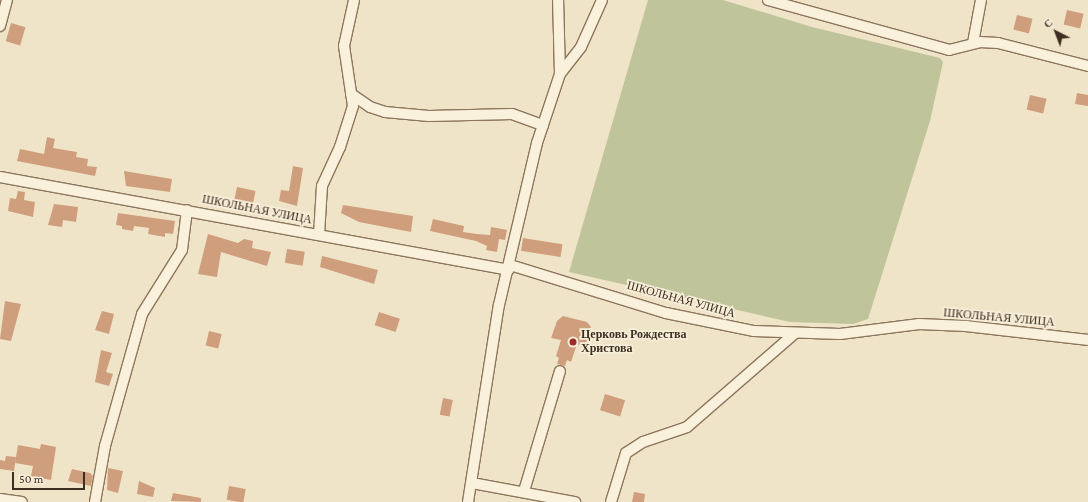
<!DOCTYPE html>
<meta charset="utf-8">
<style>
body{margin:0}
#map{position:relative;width:1088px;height:502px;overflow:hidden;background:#f0e4c8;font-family:"Crimson Pro",serif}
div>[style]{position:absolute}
.cemetery>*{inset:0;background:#bfc49a}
.building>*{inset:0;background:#cf9f7d;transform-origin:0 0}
.roads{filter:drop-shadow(1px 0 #8d765c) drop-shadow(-1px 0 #8d765c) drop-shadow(0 1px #8d765c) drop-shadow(0 -1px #8d765c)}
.minor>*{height:10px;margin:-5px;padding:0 5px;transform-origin:5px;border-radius:5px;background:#faf1dc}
.dots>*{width:11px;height:11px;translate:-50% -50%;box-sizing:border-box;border:2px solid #f7eed8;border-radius:50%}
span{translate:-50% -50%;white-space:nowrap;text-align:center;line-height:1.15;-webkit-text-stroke:3.5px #f7eed8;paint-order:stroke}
.street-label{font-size:12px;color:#3d2e20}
.poi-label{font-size:12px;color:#3d2e20;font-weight:700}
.left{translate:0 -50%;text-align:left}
.north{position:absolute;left:1036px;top:12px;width:40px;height:40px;-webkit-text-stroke:3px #f7eed8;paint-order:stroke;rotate:318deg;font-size:11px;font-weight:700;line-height:16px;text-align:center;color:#3d2e20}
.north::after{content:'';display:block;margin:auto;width:14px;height:18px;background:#3d2e20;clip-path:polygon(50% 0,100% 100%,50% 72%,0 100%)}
.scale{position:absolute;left:12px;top:472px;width:73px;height:18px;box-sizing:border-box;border:2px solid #3d2e20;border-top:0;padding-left:5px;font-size:12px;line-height:14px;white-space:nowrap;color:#3d2e20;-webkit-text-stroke:3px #f7eed8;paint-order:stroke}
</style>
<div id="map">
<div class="cemetery">
<div style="clip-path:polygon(648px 0,723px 0,812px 27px,940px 58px,943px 62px,930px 121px,868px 319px,853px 324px,790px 322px,569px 272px)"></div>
</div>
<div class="building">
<div style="left:1067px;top:10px;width:17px;height:15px;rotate:13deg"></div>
<div style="left:1017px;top:15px;width:16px;height:15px;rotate:14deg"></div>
<div style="left:11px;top:23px;width:15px;height:19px;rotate:16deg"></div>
<div style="clip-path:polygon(1077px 93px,1088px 95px,1088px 106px,1075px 104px)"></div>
<div style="left:1030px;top:95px;width:17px;height:15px;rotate:13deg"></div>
<div style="clip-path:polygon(47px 137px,55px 139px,53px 148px,77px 152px,76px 157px,88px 159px,87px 166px,97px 167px,95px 176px,17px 161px,20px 149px,44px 154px)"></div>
<div style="clip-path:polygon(293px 166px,303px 168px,297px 206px,279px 201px,281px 190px,289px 191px)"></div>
<div style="clip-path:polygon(124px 171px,172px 179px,170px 192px,126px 186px)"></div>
<div style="left:237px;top:187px;width:19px;height:13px;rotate:12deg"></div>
<div style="clip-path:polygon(18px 191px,25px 192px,24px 200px,35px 202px,33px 217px,8px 211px,10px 198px,16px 199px)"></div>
<div style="clip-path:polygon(54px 204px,78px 207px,76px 222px,63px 220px,62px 227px,48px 225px)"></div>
<div style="clip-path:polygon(343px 205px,413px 216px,411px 232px,359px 222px,341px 213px)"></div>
<div style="clip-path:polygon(118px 213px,175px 221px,173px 234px,165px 233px,165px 237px,148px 234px,149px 228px,134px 226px,133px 231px,122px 229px,122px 226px,116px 225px)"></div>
<div style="clip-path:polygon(433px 219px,464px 226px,463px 232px,477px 234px,490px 235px,491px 227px,507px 230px,505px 240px,499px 239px,497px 252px,486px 250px,487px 246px,476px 241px,430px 231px)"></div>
<div style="clip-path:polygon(208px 234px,238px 243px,244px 239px,253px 241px,252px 248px,271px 252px,267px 266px,221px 252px,217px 277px,198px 274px)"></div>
<div style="left:523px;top:238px;width:40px;height:13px;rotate:9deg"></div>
<div style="left:287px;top:249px;width:18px;height:14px;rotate:9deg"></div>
<div style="clip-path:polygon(322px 256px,378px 270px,374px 284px,320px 267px)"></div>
<div style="clip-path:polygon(5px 301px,21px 304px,11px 341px,0 339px)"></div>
<div style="clip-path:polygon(102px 311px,114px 314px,109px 334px,95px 330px)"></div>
<div style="left:379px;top:312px;width:22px;height:14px;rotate:18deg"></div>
<div style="clip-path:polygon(563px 316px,587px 322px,591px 327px,585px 347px,577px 344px,571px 362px,567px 360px,565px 366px,557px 364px,559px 358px,556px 356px,561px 340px,551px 338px,557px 321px)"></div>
<div style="left:209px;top:331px;width:13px;height:15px;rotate:13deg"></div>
<div style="clip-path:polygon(101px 350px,112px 353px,106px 372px,113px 374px,109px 386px,95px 382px)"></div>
<div style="left:605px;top:394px;width:21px;height:17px;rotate:17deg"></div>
<div style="left:443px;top:398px;width:10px;height:17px;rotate:11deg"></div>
<div style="clip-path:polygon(41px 444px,56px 447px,51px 480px,31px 476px,33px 466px,15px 463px,18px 445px,40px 449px)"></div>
<div style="clip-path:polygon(6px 456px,16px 457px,14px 471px,0 469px,0 460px,5px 461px)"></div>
<div style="clip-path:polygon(108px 468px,123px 471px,118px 493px,107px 490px)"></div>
<div style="clip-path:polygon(72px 469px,90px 473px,93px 476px,91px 486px,68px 481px)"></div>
<div style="clip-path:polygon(139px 481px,155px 488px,153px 497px,137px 494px)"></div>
<div style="left:229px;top:486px;width:17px;height:14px;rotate:10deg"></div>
<div style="clip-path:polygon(634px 492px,645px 494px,644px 502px,632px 502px)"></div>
<div style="clip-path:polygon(173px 493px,201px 498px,201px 502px,171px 501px)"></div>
</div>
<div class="roads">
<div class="minor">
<div style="left:768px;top:0;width:188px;rotate:15.4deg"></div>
<div style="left:949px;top:50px;width:32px;rotate:-14deg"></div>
<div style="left:980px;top:42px;width:18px;rotate:3deg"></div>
<div style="left:998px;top:43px;width:93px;rotate:14.3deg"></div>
<div style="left:0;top:26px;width:27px;rotate:-75deg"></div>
<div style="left:973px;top:43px;width:44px;rotate:-79.5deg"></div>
<div style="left:560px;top:74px;width:34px;rotate:-52deg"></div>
<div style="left:581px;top:47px;width:51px;rotate:-65.9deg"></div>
<div style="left:351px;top:94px;width:23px;rotate:34deg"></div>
<div style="left:370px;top:107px;width:16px;rotate:18deg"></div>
<div style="left:385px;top:112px;width:44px;rotate:5.2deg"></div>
<div style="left:429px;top:116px;width:83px;rotate:-1.4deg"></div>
<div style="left:512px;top:114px;width:33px;rotate:20deg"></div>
<div style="left:0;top:177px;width:517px;rotate:10.35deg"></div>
<div style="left:319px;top:235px;width:49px;rotate:-86.5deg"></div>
<div style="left:322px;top:186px;width:43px;rotate:-65.2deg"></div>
<div style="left:340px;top:147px;width:43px;rotate:-72.4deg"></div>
<div style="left:353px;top:106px;width:61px;rotate:-98.5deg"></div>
<div style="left:344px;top:46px;width:47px;rotate:-77.7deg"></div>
<div style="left:510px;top:265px;width:163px;rotate:17.1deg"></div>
<div style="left:666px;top:313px;width:90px;rotate:11.6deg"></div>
<div style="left:754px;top:331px;width:86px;rotate:2deg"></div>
<div style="left:840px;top:334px;width:80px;rotate:-7.2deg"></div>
<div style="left:919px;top:324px;width:47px;rotate:2.4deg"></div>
<div style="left:966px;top:326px;width:123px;rotate:6.5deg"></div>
<div style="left:472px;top:483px;width:105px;rotate:10.5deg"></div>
<div style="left:524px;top:491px;width:125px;rotate:-73.3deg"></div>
<div style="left:0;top:499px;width:22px;rotate:8deg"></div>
<div style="left:95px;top:502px;width:57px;rotate:-79.9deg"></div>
<div style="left:105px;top:446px;width:137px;rotate:-74.3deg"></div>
<div style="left:142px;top:314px;width:75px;rotate:-58deg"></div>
<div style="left:182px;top:250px;width:40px;rotate:-82.9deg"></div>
<div style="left:468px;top:502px;width:199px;rotate:-81.1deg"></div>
<div style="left:499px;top:305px;width:166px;rotate:-76.8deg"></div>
<div style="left:537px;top:143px;width:73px;rotate:-71.6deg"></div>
<div style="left:560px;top:74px;width:74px;rotate:-91.5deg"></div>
<div style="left:611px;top:502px;width:51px;rotate:-73deg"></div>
<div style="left:626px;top:453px;width:20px;rotate:-33deg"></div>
<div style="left:643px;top:442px;width:46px;rotate:-18.8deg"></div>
<div style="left:687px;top:427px;width:143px;rotate:-41deg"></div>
</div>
</div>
<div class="dots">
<div style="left:573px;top:342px;background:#9e2a2b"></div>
</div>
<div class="street-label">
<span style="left:257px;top:210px;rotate:11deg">ШКОЛЬНАЯ УЛИЦА</span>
<span style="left:681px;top:300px;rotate:15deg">ШКОЛЬНАЯ УЛИЦА</span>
<span style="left:999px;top:318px;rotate:5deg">ШКОЛЬНАЯ УЛИЦА</span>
</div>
<div class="poi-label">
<span class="left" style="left:581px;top:342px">Церковь Рождества<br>Христова</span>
</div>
<div class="north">С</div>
<div class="scale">50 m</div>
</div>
